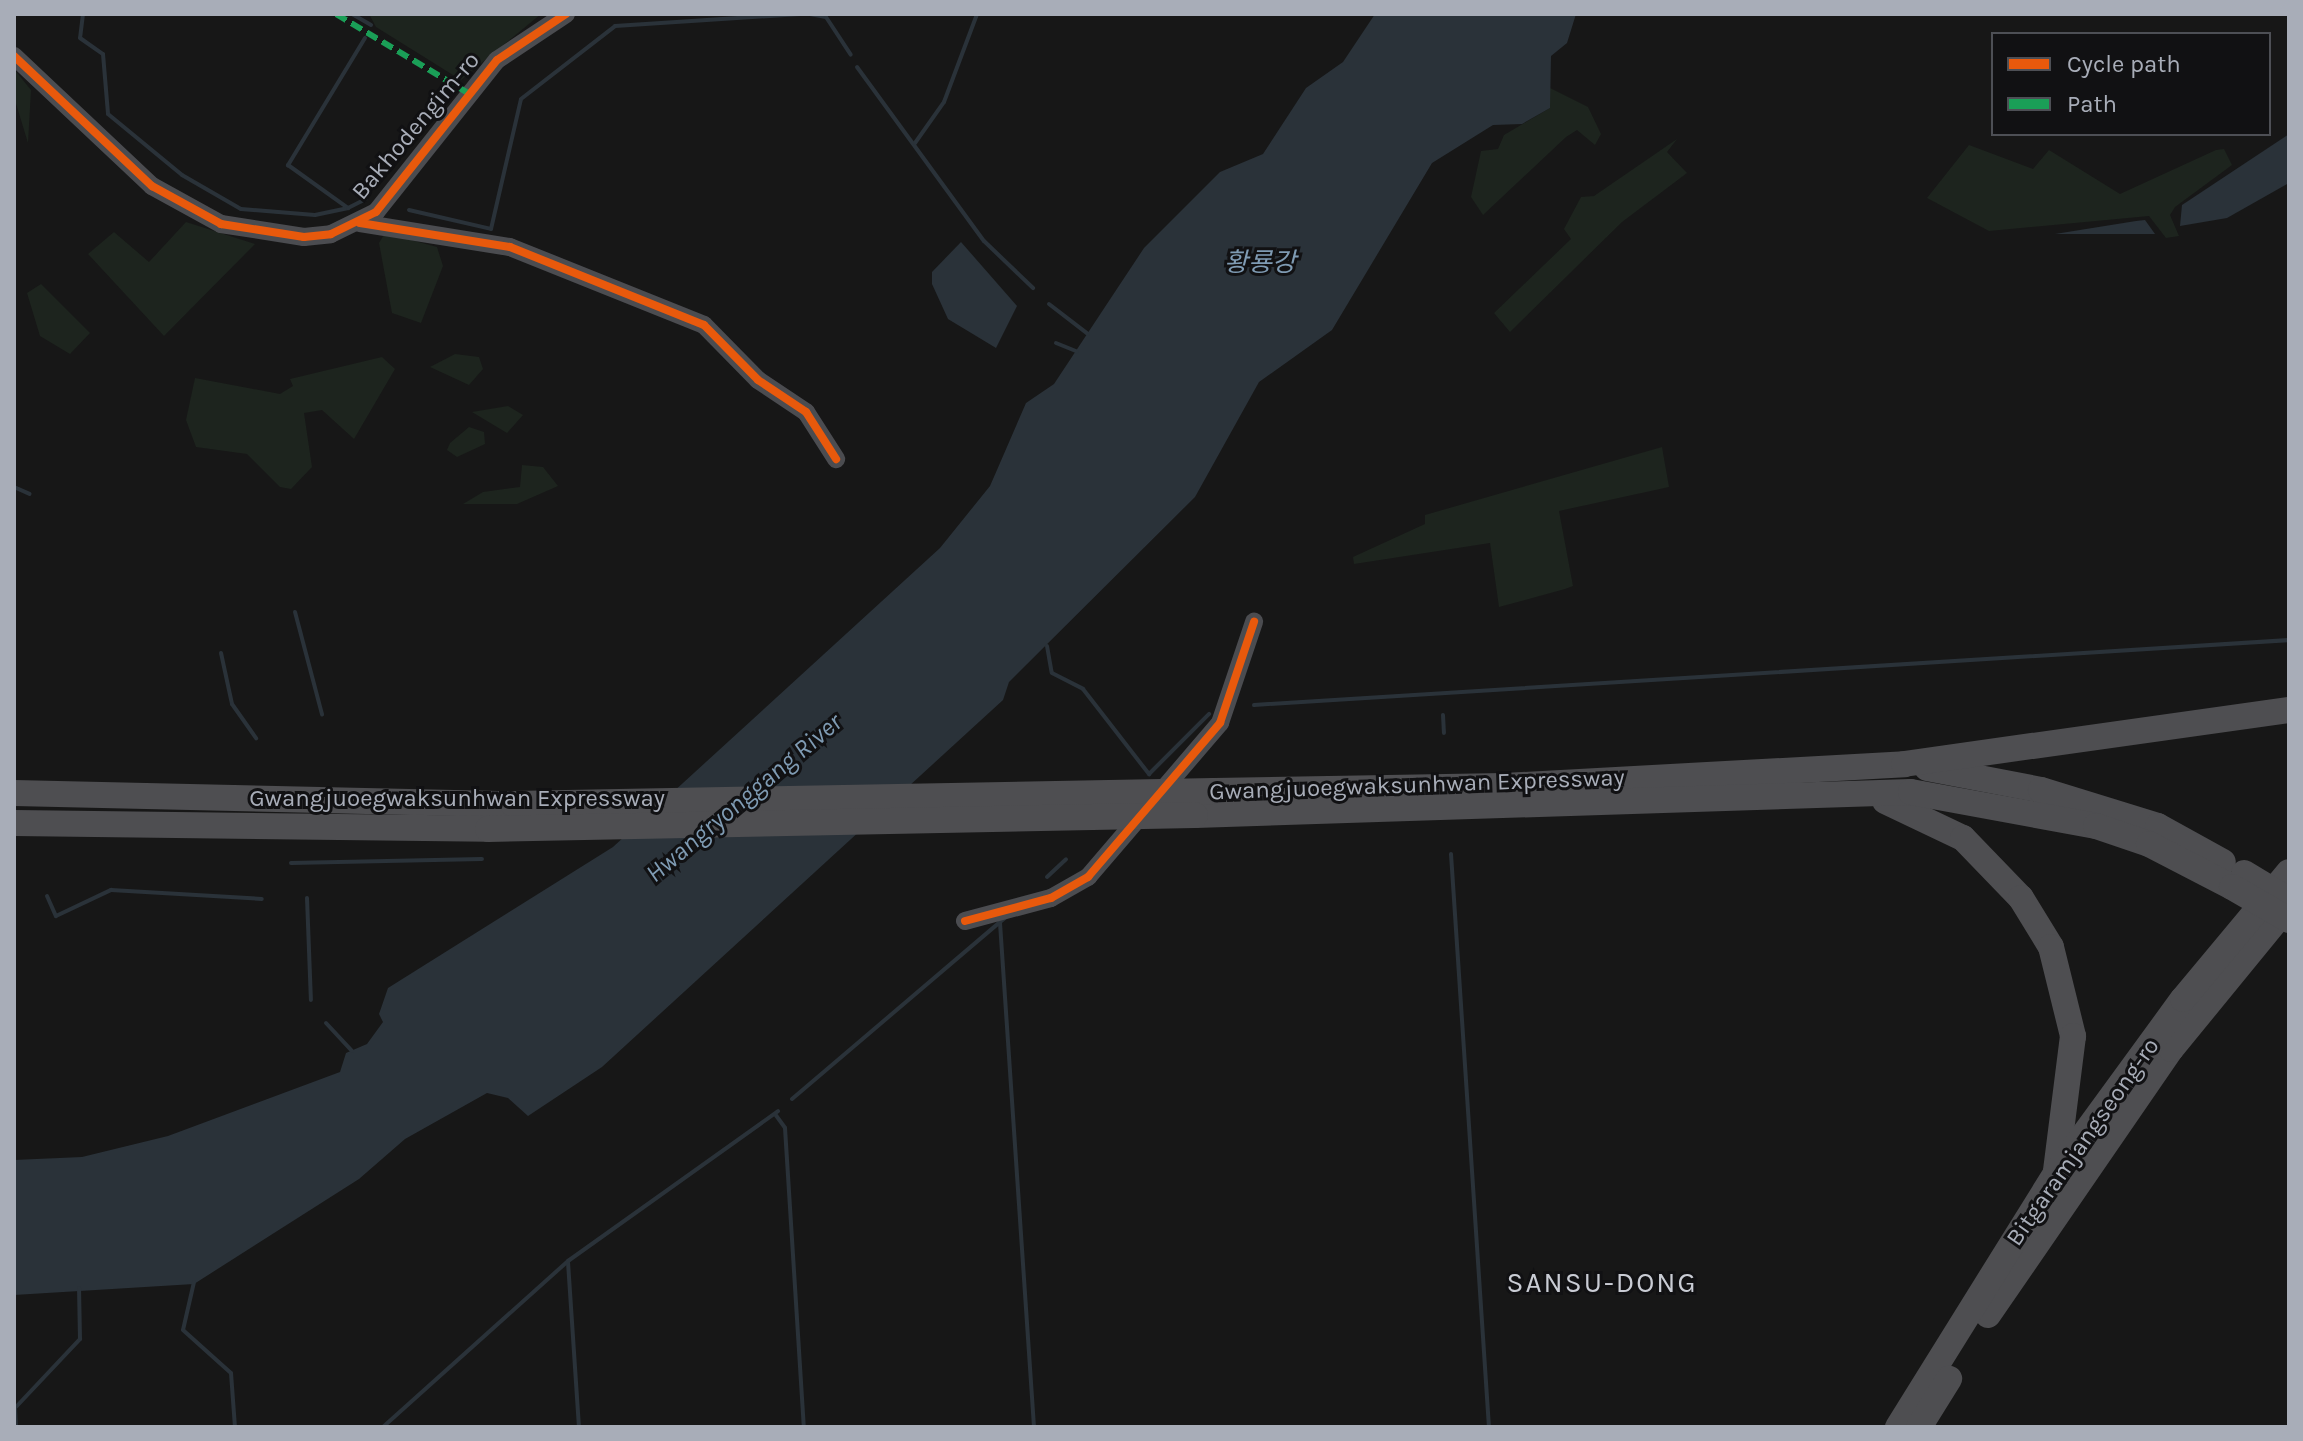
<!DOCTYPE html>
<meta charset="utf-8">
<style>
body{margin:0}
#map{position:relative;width:2303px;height:1441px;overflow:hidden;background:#171717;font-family:Karla,"Noto Sans KR",sans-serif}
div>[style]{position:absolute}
.green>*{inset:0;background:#1d241e}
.water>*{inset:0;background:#2a3239}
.stream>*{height:4px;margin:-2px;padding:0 2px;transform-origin:2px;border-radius:2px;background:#2a3239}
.minor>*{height:18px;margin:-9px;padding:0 9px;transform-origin:9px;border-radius:9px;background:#4b4c50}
.highway>*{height:26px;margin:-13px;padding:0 13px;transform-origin:13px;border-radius:13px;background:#4e4e51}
.highway-bridge>*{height:26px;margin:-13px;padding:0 13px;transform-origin:13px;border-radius:13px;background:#4e4e51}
.quiet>*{height:6px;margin-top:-3px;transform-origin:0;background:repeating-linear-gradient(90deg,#1a9f57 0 12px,transparent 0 18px)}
.cycleway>*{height:8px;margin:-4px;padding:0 4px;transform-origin:4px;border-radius:4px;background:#e8590c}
span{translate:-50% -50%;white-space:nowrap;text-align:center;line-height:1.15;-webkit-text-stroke:6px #111113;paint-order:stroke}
.street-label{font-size:24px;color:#a8adb8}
.water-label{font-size:26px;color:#7f9bb3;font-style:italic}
.quarter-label{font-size:28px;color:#c9ccd4;letter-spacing:2px}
.frame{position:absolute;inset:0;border:16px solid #a8adb8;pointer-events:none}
.legend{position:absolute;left:1991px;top:32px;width:280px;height:104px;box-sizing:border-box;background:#111113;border:2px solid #4d4f55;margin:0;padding:10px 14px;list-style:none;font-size:24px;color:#a8adb8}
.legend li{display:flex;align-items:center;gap:16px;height:40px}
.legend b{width:40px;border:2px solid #4d4f55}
</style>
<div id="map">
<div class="green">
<div style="clip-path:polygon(369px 14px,541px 14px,461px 80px,376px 27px)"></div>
<div style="clip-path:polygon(14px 69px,31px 90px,28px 143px,14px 97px)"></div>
<div style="clip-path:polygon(1548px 87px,1588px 107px,1601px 134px,1595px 145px,1577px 130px,1566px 137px,1483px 215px,1471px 197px,1481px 151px,1498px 149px,1504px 135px,1550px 108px)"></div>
<div style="clip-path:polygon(1677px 139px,1667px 152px,1687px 173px,1622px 222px,1510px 332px,1494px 313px,1571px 239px,1564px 229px,1581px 197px,1594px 196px)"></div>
<div style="clip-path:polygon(1969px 145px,2033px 169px,2049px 150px,2120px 194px,2216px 150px,2224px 149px,2232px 165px,2175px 207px,2170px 215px,2179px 236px,2166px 238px,2149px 216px,1989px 231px,1927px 198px)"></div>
<div style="clip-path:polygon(186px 222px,255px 244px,164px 336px,88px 254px,114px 232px,149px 262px)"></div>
<div style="clip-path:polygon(385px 233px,437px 247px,443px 266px,421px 323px,392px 313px,379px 243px)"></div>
<div style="clip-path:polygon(41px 284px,90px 333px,70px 354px,40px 336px,27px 293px)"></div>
<div style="clip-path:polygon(455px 354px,479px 357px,483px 369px,469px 385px,430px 367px)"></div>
<div style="clip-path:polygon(382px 357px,395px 369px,354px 439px,322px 410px,304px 413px,312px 467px,291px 489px,280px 487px,247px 454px,196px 447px,186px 420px,195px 378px,280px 394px,293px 386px,290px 379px)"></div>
<div style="clip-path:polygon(508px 406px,523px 415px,507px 433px,472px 412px)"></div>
<div style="clip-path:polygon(469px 427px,484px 432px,485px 444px,457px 457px,447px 450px,450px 443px)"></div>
<div style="clip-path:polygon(1662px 447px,1669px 487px,1559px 511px,1573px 586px,1565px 589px,1499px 607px,1490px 543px,1354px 564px,1353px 557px,1425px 524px,1425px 515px)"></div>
<div style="clip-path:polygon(522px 465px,543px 467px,558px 486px,517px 504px,463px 504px,483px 492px,520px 487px)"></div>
</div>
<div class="water">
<div style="clip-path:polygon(1375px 14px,1576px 14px,1567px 43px,1551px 56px,1550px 108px,1522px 124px,1493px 125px,1432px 163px,1332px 330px,1259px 382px,1195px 497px,1009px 682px,1003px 700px,602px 1067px,528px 1116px,508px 1098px,487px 1093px,405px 1139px,359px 1179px,194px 1284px,14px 1295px,14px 1160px,82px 1157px,168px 1136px,340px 1072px,346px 1053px,367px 1044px,383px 1022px,379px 1014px,388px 988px,613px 847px,940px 548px,990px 486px,1026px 403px,1054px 384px,1144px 248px,1220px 172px,1263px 154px,1306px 88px,1343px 62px)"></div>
<div style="clip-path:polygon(2289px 134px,2289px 183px,2227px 218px,2180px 226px,2182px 205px)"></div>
<div style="clip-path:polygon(2145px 220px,2155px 234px,2055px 234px,2136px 221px)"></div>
<div style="clip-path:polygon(961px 242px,1017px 306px,996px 348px,948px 319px,932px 284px,932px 272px)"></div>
</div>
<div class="stream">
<div style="left:83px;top:14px;width:24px;rotate:97deg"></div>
<div style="left:80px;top:38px;width:28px;rotate:35deg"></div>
<div style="left:103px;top:54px;width:60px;rotate:85.2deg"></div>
<div style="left:108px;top:114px;width:96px;rotate:39.5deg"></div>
<div style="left:182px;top:175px;width:68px;rotate:30deg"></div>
<div style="left:241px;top:209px;width:74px;rotate:4.6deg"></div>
<div style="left:315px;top:215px;width:34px;rotate:-12deg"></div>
<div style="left:352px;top:14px;width:22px;rotate:30deg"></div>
<div style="left:810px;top:14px;width:16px;rotate:11deg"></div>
<div style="left:826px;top:17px;width:45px;rotate:56.7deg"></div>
<div style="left:365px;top:38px;width:149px;rotate:121.2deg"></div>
<div style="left:288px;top:165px;width:74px;rotate:35.6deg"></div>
<div style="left:348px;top:208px;width:20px;rotate:-27deg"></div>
<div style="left:857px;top:67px;width:215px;rotate:53.9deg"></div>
<div style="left:984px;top:241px;width:68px;rotate:43.8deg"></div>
<div style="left:915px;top:143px;width:50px;rotate:-54.7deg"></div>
<div style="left:944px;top:102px;width:94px;rotate:-69.4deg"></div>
<div style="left:409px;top:210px;width:84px;rotate:13deg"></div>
<div style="left:491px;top:229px;width:133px;rotate:-77deg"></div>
<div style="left:521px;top:99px;width:119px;rotate:-37.8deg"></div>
<div style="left:615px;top:26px;width:186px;rotate:-3.7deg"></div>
<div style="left:1049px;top:304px;width:49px;rotate:37.6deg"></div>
<div style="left:1056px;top:343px;width:22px;rotate:22deg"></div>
<div style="left:14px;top:487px;width:17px;rotate:24deg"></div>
<div style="left:295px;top:612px;width:106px;rotate:75.2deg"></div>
<div style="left:1047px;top:646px;width:27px;rotate:80deg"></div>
<div style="left:1052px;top:673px;width:35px;rotate:27deg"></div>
<div style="left:1083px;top:689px;width:108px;rotate:52.2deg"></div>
<div style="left:1149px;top:774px;width:85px;rotate:-45deg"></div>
<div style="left:221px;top:653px;width:52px;rotate:77.8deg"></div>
<div style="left:232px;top:704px;width:42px;rotate:54.8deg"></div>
<div style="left:1254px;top:705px;width:1037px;rotate:-3.59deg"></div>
<div style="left:1443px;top:715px;width:18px;rotate:87deg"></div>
<div style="left:1451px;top:854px;width:574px;rotate:86.21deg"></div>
<div style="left:291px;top:863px;width:191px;rotate:-1.2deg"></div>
<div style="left:1047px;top:877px;width:26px;rotate:-43deg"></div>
<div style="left:47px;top:896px;width:22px;rotate:66deg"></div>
<div style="left:56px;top:916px;width:61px;rotate:-25.3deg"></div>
<div style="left:111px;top:890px;width:151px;rotate:3.4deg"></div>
<div style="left:307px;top:898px;width:102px;rotate:87.8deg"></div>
<div style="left:1000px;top:923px;width:505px;rotate:86.14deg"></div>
<div style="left:326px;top:1023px;width:38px;rotate:47deg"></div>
<div style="left:792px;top:1099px;width:281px;rotate:-40.4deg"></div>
<div style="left:775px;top:1114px;width:17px;rotate:54deg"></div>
<div style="left:785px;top:1128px;width:300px;rotate:86.4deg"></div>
<div style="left:568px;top:1262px;width:165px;rotate:86.2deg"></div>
<div style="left:194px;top:1282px;width:49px;rotate:102.9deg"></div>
<div style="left:183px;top:1330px;width:64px;rotate:41.9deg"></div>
<div style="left:231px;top:1373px;width:54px;rotate:85.8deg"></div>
<div style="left:16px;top:1427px;width:19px;rotate:-93deg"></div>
<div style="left:15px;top:1408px;width:95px;rotate:-46.7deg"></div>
<div style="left:80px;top:1339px;width:51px;rotate:-91.1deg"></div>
<div style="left:383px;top:1427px;width:249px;rotate:-41.9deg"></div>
<div style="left:568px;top:1261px;width:258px;rotate:-35.5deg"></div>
</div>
<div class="minor">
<div style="left:14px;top:56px;width:190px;rotate:43.3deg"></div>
<div style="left:152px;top:186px;width:79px;rotate:28.8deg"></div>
<div style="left:221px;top:224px;width:84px;rotate:8.9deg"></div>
<div style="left:304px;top:237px;width:27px;rotate:-6deg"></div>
<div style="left:331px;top:234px;width:50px;rotate:-26.1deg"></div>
<div style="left:376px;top:212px;width:194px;rotate:-51.5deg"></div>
<div style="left:497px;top:60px;width:83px;rotate:-33.7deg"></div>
<div style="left:360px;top:223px;width:152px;rotate:9.1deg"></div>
<div style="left:510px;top:247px;width:209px;rotate:21.9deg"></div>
<div style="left:704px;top:325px;width:77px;rotate:45.5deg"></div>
<div style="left:758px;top:380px;width:58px;rotate:33.7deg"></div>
<div style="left:806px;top:412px;width:56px;rotate:57.4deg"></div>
<div style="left:965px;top:921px;width:89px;rotate:-15deg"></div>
<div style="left:1051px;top:898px;width:43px;rotate:-29.6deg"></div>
<div style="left:1088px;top:877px;width:203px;rotate:-49.4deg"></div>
<div style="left:1220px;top:723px;width:107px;rotate:-71.4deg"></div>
</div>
<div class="highway">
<div style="left:1927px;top:768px;width:116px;rotate:10.9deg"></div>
<div style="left:2041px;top:790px;width:122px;rotate:17.1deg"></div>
<div style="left:2158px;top:826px;width:74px;rotate:29deg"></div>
<div style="left:1214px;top:791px;width:290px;rotate:-1deg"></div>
<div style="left:1504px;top:786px;width:401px;rotate:-3.1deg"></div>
<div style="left:1904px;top:764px;width:389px;rotate:-8deg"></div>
<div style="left:14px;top:793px;width:499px;rotate:1.3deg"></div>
<div style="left:1885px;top:801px;width:86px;rotate:25.4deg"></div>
<div style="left:1963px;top:838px;width:83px;rotate:46deg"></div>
<div style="left:2021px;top:898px;width:57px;rotate:58.5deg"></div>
<div style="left:2051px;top:947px;width:92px;rotate:76.1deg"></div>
<div style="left:2073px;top:1036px;width:136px;rotate:97.2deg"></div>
<div style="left:1195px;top:815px;width:716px;rotate:-1.84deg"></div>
<div style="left:1911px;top:792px;width:188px;rotate:10.4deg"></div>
<div style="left:2096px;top:826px;width:56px;rotate:18.8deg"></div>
<div style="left:2149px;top:844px;width:93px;rotate:27.4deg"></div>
<div style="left:14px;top:823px;width:474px;rotate:0.7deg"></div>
<div style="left:1988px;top:1315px;width:323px;rotate:-55.5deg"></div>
<div style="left:2171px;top:1049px;width:186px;rotate:-50.7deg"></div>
<div style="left:1898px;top:1427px;width:299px;rotate:-58.1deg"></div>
<div style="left:2056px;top:1173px;width:215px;rotate:-53.9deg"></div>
<div style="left:2183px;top:999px;width:165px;rotate:-50.2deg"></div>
<div style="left:1919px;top:1427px;width:57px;rotate:-58deg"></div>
</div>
<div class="highway-bridge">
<div style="left:513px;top:804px;width:701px;rotate:-1.06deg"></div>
<div style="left:488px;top:829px;width:707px;rotate:-1.13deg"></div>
<div style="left:2244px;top:873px;width:52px;rotate:31deg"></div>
<div style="left:2232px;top:887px;width:66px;rotate:30.1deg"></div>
</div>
<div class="quiet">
<div style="left:336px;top:14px;width:154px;rotate:30.9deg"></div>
</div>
<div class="cycleway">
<div style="left:14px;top:56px;width:190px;rotate:43.3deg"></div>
<div style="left:152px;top:186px;width:79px;rotate:28.8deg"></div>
<div style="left:221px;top:224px;width:84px;rotate:8.9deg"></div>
<div style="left:304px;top:237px;width:27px;rotate:-6deg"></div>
<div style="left:331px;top:234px;width:50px;rotate:-26.1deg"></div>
<div style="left:376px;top:212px;width:194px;rotate:-51.5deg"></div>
<div style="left:497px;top:60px;width:83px;rotate:-33.7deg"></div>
<div style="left:360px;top:223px;width:152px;rotate:9.1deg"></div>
<div style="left:510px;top:247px;width:209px;rotate:21.9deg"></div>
<div style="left:704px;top:325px;width:77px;rotate:45.5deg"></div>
<div style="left:758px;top:380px;width:58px;rotate:33.7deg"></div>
<div style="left:806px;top:412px;width:56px;rotate:57.4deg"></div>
<div style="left:965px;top:921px;width:89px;rotate:-15deg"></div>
<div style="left:1051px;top:898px;width:43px;rotate:-29.6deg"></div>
<div style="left:1088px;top:877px;width:203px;rotate:-49.4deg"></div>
<div style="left:1220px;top:723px;width:107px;rotate:-71.4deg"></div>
</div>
<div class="street-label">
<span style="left:416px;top:126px;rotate:-50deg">Bakhodengim-ro</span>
<span style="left:1417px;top:785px;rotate:-2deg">Gwangjuoegwaksunhwan Expressway</span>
<span style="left:457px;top:799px">Gwangjuoegwaksunhwan Expressway</span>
<span style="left:2083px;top:1142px;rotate:-55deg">Bitgaramjangseong-ro</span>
</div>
<div class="water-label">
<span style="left:1260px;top:263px">황룡강</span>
<span style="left:744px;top:798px;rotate:-40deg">Hwangryonggang River</span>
</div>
<div class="quarter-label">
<span style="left:1602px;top:1283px">SANSU-DONG</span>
</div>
<div class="frame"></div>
<ul class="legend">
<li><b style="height:10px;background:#e8590c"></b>Cycle path</li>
<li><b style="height:10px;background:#1a9f57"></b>Path</li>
</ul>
</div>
